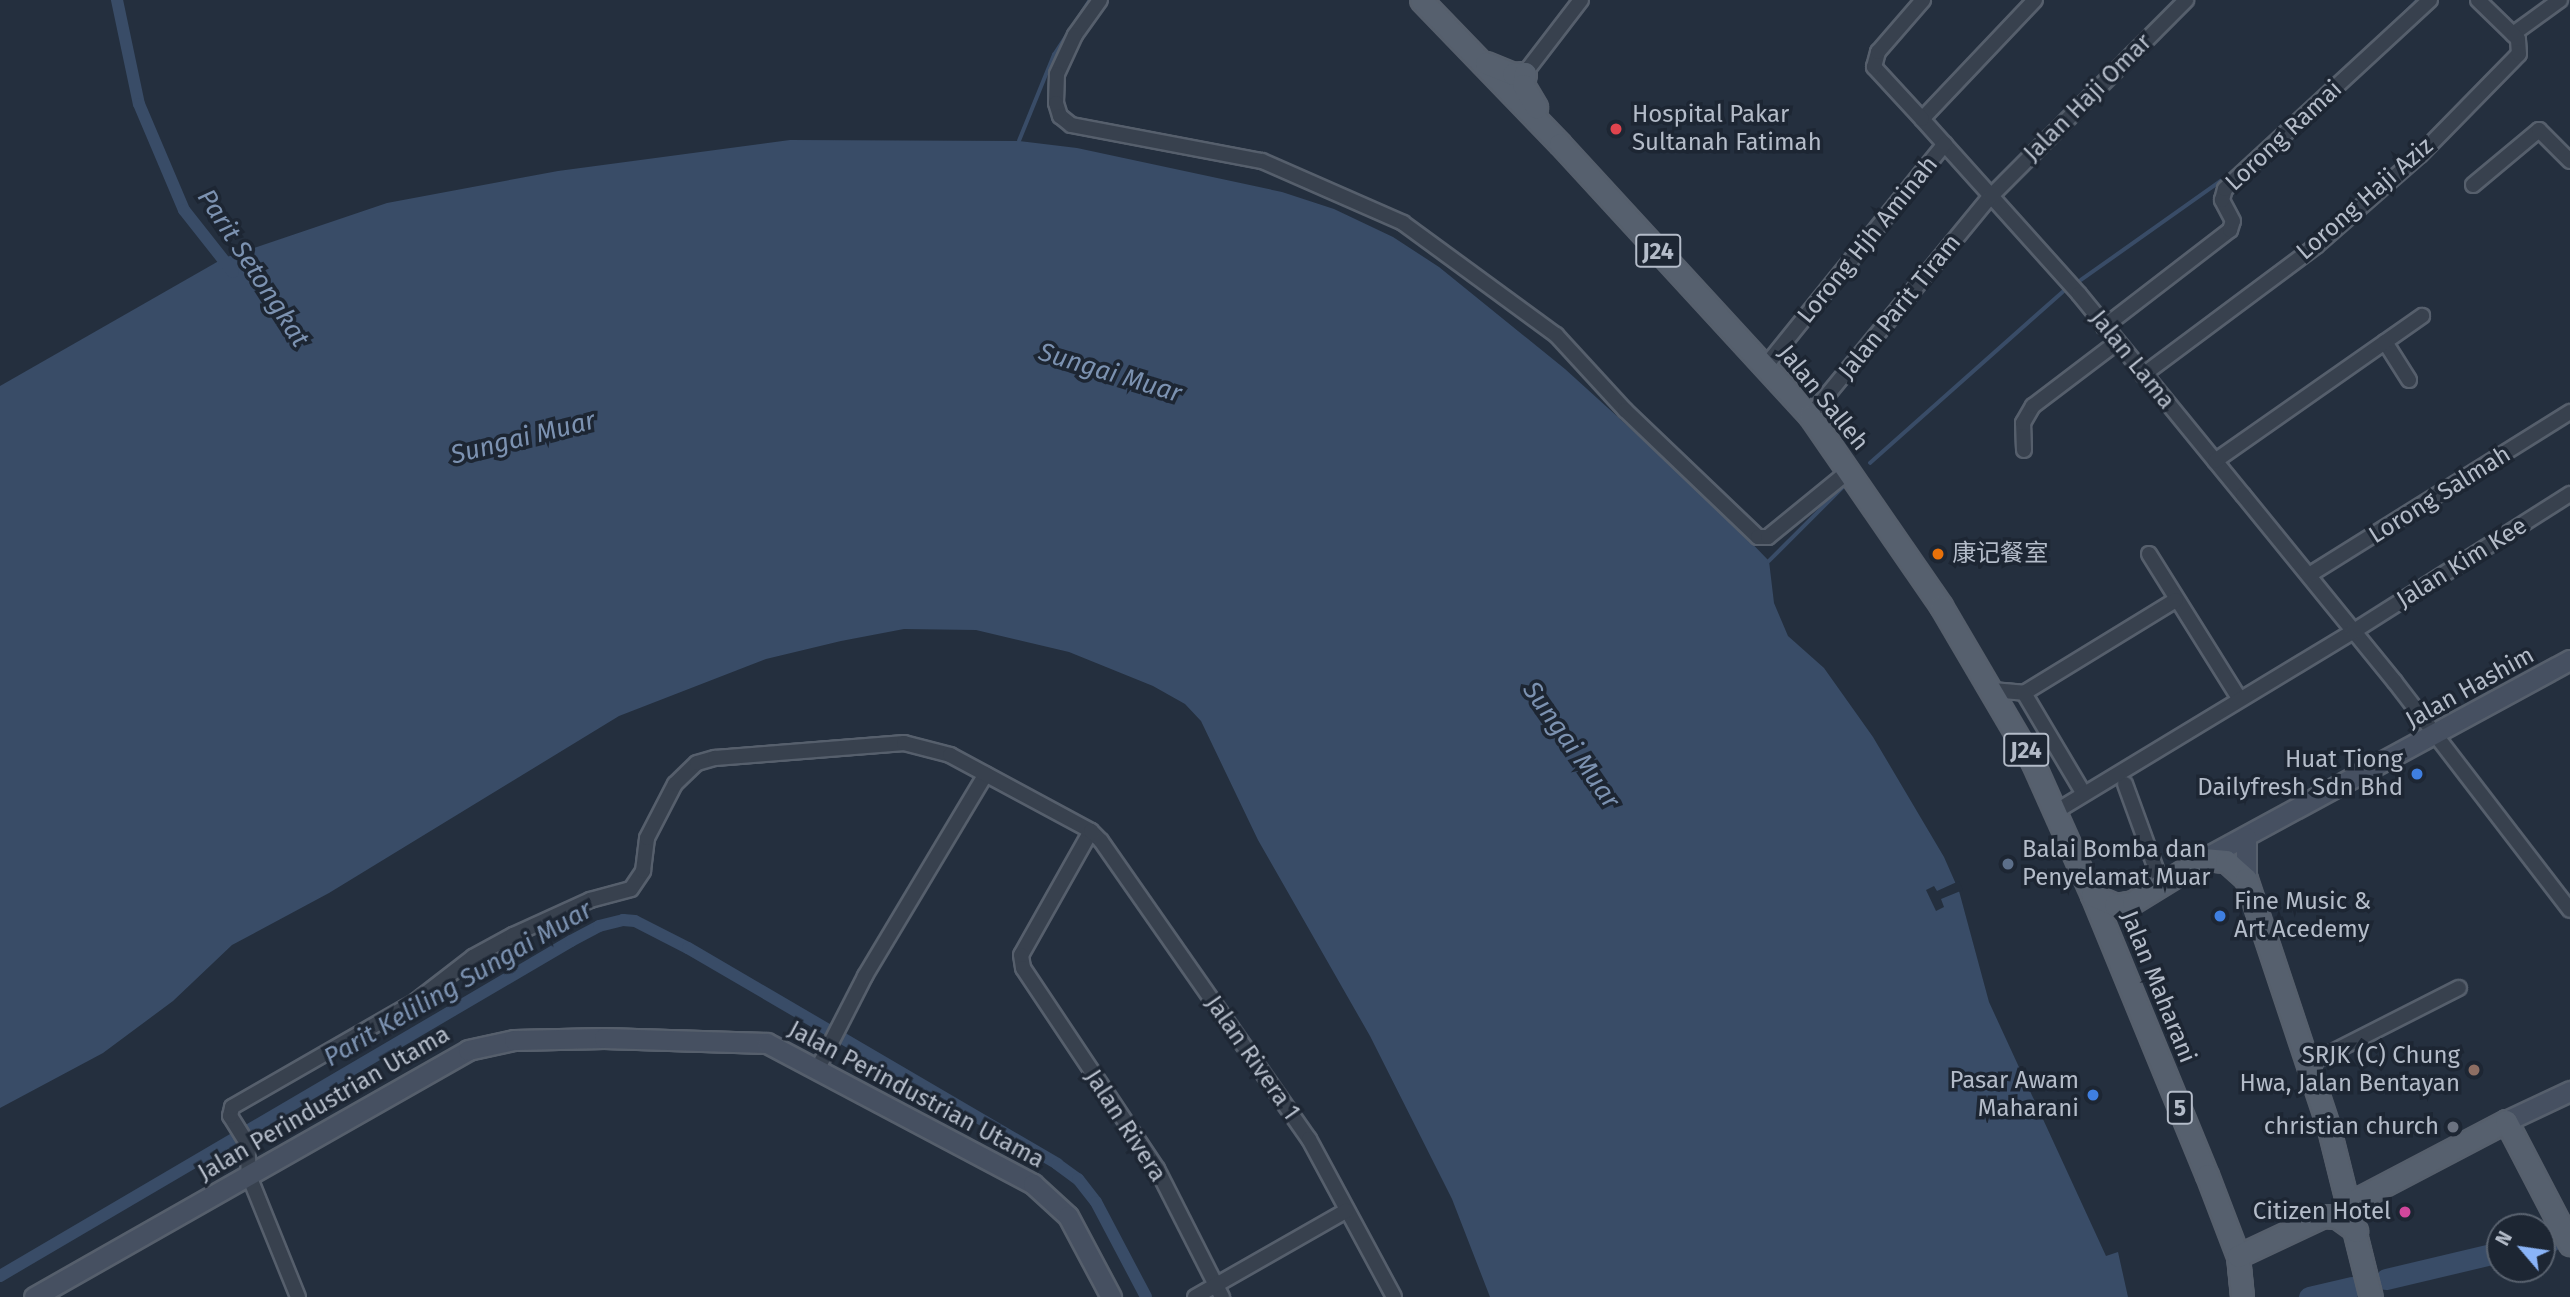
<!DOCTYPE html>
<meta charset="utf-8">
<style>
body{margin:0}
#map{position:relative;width:2570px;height:1297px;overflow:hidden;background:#242f3e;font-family:"Fira Sans","Noto Sans SC",sans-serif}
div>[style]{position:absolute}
.water>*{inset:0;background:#394c67}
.pier>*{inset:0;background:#242f3e}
.stream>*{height:3.5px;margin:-1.75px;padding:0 1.75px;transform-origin:1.75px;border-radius:1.75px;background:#394c67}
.canal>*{height:12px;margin:-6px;padding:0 6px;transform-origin:6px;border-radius:6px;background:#394c67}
.river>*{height:21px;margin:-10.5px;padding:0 10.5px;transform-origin:10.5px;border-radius:10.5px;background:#394c67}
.roads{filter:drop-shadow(2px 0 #565f6c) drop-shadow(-2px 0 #565f6c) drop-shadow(0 2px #565f6c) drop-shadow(0 -2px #565f6c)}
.street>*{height:14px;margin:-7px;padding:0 7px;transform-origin:7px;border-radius:7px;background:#38414e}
.secondary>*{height:19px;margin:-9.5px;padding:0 9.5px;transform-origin:9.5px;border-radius:9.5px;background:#465061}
.primary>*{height:21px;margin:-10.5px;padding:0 10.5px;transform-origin:10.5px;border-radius:10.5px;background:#56606e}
.dots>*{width:19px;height:19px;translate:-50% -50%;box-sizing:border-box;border:4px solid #1d2633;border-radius:50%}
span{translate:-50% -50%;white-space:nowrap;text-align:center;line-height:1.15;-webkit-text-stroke:7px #1d2633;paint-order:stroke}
.shield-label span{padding:2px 5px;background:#1d2633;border:2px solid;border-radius:5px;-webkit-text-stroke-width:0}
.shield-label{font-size:23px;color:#b4bcc9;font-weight:700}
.street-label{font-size:24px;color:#b4bcc9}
.poi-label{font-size:24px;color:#b4bcc9}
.left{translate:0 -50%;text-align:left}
.right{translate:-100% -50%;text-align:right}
.water-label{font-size:26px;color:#7c92b1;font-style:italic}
.north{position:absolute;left:2486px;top:1213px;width:70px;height:70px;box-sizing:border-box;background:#1d2633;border:2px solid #59626f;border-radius:50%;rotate:299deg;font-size:19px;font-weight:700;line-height:28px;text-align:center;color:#b4bcc9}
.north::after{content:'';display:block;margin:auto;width:24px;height:32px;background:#8ab4f8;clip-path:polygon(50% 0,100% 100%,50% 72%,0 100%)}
</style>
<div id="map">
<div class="water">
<div style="clip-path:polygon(790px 140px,1019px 141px,1077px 148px,1282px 192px,1334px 209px,1393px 237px,1439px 267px,1565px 369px,1716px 506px,1769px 561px,1774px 603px,1788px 636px,1824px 668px,1873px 737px,1944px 857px,1959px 891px,1989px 1002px,2106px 1256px,2118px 1252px,2128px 1297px,1490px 1297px,1452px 1199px,1370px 1036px,1258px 840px,1201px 721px,1185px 704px,1153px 686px,1069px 652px,976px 630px,904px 629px,841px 641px,766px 659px,619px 716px,329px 893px,232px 945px,173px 1001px,103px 1053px,0 1108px,0 386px,224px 258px,387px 203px,558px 171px)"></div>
</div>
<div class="pier">
<div style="clip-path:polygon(1959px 881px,1963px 890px,1941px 899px,1944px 907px,1936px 911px,1926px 890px,1934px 886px,1937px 891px)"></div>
</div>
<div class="stream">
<div style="left:2397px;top:21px;width:30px;rotate:-45deg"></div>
<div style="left:1019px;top:141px;width:93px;rotate:-67.9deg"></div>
<div style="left:1054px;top:55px;width:66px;rotate:-56.8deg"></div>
<div style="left:2081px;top:280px;width:189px;rotate:-35.3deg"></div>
<div style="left:1870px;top:463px;width:259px;rotate:-41.6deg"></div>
<div style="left:1769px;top:561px;width:106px;rotate:-45deg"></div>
</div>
<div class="canal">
<div style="left:117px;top:0;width:106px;rotate:78.1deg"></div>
<div style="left:139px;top:104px;width:115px;rotate:67deg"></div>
<div style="left:184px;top:210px;width:79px;rotate:51.7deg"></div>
<div style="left:0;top:1276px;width:662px;rotate:-30.4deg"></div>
<div style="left:571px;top:941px;width:32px;rotate:-28deg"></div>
<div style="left:599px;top:926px;width:25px;rotate:-14deg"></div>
<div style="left:623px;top:920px;width:12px;rotate:5deg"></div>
<div style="left:635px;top:921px;width:59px;rotate:27deg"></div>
<div style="left:688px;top:948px;width:428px;rotate:30.3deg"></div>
<div style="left:1057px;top:1164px;width:26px;rotate:36deg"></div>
<div style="left:1078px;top:1179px;width:29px;rotate:52deg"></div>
<div style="left:1096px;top:1202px;width:107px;rotate:62.2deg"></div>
</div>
<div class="river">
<div style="left:2542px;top:1243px;width:9px;rotate:-13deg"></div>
<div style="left:2386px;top:1279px;width:117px;rotate:-13.3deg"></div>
<div style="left:2309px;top:1297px;width:44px;rotate:-13.1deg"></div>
</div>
<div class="roads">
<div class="street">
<div style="left:1100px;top:0;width:43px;rotate:125.5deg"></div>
<div style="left:1075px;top:35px;width:43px;rotate:114.8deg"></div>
<div style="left:1057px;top:74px;width:29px;rotate:92deg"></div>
<div style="left:1056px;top:103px;width:14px;rotate:73deg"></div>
<div style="left:1060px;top:116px;width:14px;rotate:39deg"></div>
<div style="left:1071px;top:125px;width:194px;rotate:10.7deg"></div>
<div style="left:1262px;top:161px;width:154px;rotate:23.7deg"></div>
<div style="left:1403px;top:223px;width:190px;rotate:36.2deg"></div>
<div style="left:1556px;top:335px;width:102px;rotate:47.4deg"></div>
<div style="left:1625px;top:410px;width:184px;rotate:43.7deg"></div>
<div style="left:1758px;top:537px;width:10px"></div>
<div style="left:1768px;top:537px;width:104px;rotate:-39.2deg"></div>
<div style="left:2035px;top:0;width:164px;rotate:133.5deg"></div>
<div style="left:1922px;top:119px;width:235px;rotate:48.1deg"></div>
<div style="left:2079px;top:294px;width:259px;rotate:50.8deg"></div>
<div style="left:2243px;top:495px;width:241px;rotate:50.9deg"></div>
<div style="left:2395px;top:682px;width:287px;rotate:52.5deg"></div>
<div style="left:2513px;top:34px;width:58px;rotate:-35.9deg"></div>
<div style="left:1525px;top:73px;width:92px;rotate:-52.5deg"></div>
<div style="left:1922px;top:119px;width:71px;rotate:-132.7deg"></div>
<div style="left:1874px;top:67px;width:16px;rotate:-75deg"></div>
<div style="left:1878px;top:52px;width:69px;rotate:-49.1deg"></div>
<div style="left:2473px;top:185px;width:86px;rotate:-39.8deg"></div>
<div style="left:2539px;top:130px;width:44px;rotate:45deg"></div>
<div style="left:2104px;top:327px;width:159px;rotate:-37.6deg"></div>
<div style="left:2230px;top:230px;width:9px;rotate:-72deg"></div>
<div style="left:2233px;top:221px;width:24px;rotate:-118deg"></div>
<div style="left:2222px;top:200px;width:11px;rotate:-75deg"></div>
<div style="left:2225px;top:189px;width:279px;rotate:-42.7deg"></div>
<div style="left:2385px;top:342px;width:45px;rotate:57.7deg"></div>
<div style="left:1764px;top:368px;width:288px;rotate:-51.1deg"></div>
<div style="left:2143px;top:375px;width:216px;rotate:-36.7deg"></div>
<div style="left:2316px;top:246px;width:138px;rotate:-41.2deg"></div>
<div style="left:2420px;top:155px;width:141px;rotate:-45.6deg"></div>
<div style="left:2519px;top:54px;width:15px;rotate:-94deg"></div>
<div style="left:2518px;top:39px;width:56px;rotate:-135.7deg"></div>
<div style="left:1810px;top:416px;width:283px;rotate:-50.6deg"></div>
<div style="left:1990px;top:197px;width:278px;rotate:-45.1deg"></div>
<div style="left:2024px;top:450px;width:27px;rotate:-92deg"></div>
<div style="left:2023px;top:423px;width:20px;rotate:-60deg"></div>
<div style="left:2033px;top:406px;width:104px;rotate:-37.2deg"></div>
<div style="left:2215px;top:461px;width:253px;rotate:-35deg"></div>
<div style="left:2149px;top:554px;width:170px;rotate:58deg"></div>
<div style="left:2309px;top:575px;width:308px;rotate:-32deg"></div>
<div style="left:1992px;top:690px;width:32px;rotate:5deg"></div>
<div style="left:2024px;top:693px;width:178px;rotate:-31.5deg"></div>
<div style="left:2024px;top:693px;width:117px;rotate:59.3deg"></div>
<div style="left:2125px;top:784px;width:105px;rotate:70deg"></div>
<div style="left:2055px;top:812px;width:350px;rotate:-31.2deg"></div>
<div style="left:2354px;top:631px;width:256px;rotate:-32.4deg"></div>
<div style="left:1091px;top:831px;width:142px;rotate:119.4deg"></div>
<div style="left:1021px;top:955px;width:13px;rotate:81deg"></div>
<div style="left:1023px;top:968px;width:242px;rotate:56.3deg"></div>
<div style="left:1157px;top:1169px;width:144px;rotate:63.1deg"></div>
<div style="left:2309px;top:1064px;width:168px;rotate:-26.9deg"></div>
<div style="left:817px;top:1070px;width:106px;rotate:-62.9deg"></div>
<div style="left:865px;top:976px;width:235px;rotate:-59.1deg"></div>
<div style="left:298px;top:1297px;width:131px;rotate:-112deg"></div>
<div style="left:249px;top:1176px;width:33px;rotate:-93deg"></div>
<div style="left:247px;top:1143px;width:32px;rotate:-122deg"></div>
<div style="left:230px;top:1116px;width:9px;rotate:-77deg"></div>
<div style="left:232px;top:1107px;width:212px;rotate:-29.9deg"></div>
<div style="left:416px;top:1001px;width:72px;rotate:-37.7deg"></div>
<div style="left:473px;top:957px;width:46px;rotate:-28.8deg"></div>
<div style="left:513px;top:935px;width:85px;rotate:-24.4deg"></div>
<div style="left:590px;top:900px;width:42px;rotate:-15deg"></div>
<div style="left:631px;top:889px;width:22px;rotate:-56deg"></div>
<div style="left:643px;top:871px;width:33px;rotate:-83deg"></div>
<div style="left:647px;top:838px;width:61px;rotate:-62.6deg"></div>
<div style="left:675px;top:784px;width:30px;rotate:-44deg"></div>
<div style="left:697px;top:763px;width:19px;rotate:-16deg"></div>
<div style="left:715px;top:758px;width:190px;rotate:-4.5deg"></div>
<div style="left:904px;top:743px;width:48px;rotate:14.6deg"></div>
<div style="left:950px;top:755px;width:160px;rotate:28.3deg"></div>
<div style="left:1091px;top:831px;width:14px;rotate:45deg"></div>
<div style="left:1101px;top:841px;width:363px;rotate:55.1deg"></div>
<div style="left:1309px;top:1139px;width:179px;rotate:61.7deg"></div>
<div style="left:1195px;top:1297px;width:174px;rotate:-29.7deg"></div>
</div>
<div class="secondary">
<div style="left:2203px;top:859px;width:417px;rotate:-28.5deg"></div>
<div style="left:2246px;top:879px;width:42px;rotate:-90deg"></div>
<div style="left:2506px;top:1121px;width:71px;rotate:-25.1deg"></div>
<div style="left:34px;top:1297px;width:499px;rotate:-29.6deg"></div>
<div style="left:468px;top:1050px;width:47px;rotate:-12.3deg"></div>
<div style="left:514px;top:1040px;width:90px;rotate:-1.3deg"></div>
<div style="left:604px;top:1038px;width:163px;rotate:1.8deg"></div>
<div style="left:767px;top:1043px;width:301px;rotate:27.9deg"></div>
<div style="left:1033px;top:1184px;width:47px;rotate:42.4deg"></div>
<div style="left:1068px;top:1216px;width:92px;rotate:62deg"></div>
</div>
<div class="primary">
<div style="left:1421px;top:0;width:200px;rotate:46deg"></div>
<div style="left:1560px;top:144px;width:369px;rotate:47.4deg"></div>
<div style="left:1810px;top:416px;width:231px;rotate:55.4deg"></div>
<div style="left:1941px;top:606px;width:182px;rotate:59.6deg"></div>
<div style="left:2033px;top:763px;width:145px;rotate:65.9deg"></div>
<div style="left:2092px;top:895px;width:303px;rotate:67.7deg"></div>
<div style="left:2207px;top:1175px;width:87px;rotate:69.1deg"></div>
<div style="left:2238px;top:1256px;width:41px;rotate:84.4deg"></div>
<div style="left:1486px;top:63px;width:29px;rotate:22deg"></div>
<div style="left:1513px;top:74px;width:12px;rotate:-5deg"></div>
<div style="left:1525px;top:73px;width:12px;rotate:99deg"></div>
<div style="left:1523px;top:85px;width:26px;rotate:59deg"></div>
<div style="left:2092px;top:895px;width:25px;rotate:23deg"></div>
<div style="left:2115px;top:905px;width:18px;rotate:-9deg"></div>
<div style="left:2133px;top:902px;width:82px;rotate:-31.6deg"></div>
<div style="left:2203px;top:859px;width:23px;rotate:5deg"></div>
<div style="left:2226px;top:861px;width:27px;rotate:42deg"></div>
<div style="left:2246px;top:879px;width:259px;rotate:71.6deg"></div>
<div style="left:2328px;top:1125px;width:177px;rotate:76deg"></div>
<div style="left:2350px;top:1203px;width:176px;rotate:-27.7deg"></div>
<div style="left:2506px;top:1121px;width:139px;rotate:62.5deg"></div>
<div style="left:2238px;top:1256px;width:94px;rotate:-25.2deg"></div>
<div style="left:2323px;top:1216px;width:14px;rotate:4deg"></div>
<div style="left:2337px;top:1217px;width:24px;rotate:36deg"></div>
</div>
</div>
<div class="dots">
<div style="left:1616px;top:129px;background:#e0444e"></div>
<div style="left:1938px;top:554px;background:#e8710a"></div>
<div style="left:2417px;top:774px;background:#3f7fe0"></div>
<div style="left:2008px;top:864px;background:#5c6f8a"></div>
<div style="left:2220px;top:916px;background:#3f7fe0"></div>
<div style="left:2474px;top:1070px;background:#8d6e63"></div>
<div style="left:2093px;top:1095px;background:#3f7fe0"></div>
<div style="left:2453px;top:1127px;background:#6b7280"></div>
<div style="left:2405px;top:1212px;background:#d1479c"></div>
</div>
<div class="shield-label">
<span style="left:1658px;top:251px">J24</span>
<span style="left:2026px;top:750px">J24</span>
<span style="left:2180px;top:1108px">5</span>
</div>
<div class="street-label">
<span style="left:2088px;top:98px;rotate:-45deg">Jalan Haji Omar</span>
<span style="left:2284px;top:136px;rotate:-43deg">Lorong Ramai</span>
<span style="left:2365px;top:199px;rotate:-41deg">Lorong Haji Aziz</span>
<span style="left:1868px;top:240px;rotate:-51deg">Lorong Hjh Aminah</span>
<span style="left:1900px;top:307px;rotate:-51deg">Jalan Parit Tiram</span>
<span style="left:2132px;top:360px;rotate:51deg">Jalan Lama</span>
<span style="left:1823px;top:398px;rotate:51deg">Jalan Salleh</span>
<span style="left:2440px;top:495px;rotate:-32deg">Lorong Salmah</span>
<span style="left:2462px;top:563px;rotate:-32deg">Jalan Kim Kee</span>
<span style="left:2470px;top:688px;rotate:-29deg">Jalan Hashim</span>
<span style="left:2158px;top:987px;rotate:68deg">Jalan Maharani</span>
<span style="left:1252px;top:1058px;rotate:55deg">Jalan Rivera 1</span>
<span style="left:916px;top:1095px;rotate:28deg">Jalan Perindustrian Utama</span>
<span style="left:324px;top:1104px;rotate:-30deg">Jalan Perindustrian Utama</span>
<span style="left:1125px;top:1126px;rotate:57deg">Jalan Rivera</span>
</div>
<div class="poi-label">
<span class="left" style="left:1632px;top:129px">Hospital Pakar<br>Sultanah Fatimah</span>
<span class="left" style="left:1952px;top:554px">康记餐室</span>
<span class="right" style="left:2403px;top:774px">Huat Tiong<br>Dailyfresh Sdn Bhd</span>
<span class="left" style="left:2022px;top:864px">Balai Bomba dan<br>Penyelamat Muar</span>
<span class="left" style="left:2234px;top:916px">Fine Music &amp;<br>Art Acedemy</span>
<span class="right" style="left:2460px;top:1070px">SRJK (C) Chung<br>Hwa, Jalan Bentayan</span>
<span class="right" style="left:2079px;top:1095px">Pasar Awam<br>Maharani</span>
<span class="right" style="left:2439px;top:1127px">christian church</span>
<span class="right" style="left:2391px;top:1212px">Citizen Hotel</span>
</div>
<div class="water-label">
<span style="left:253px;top:268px;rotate:57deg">Parit Setongkat</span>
<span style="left:1110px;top:373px;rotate:17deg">Sungai Muar</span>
<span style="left:523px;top:438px;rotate:-14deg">Sungai Muar</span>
<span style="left:1571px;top:745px;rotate:55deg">Sungai Muar</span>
<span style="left:458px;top:984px;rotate:-30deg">Parit Keliling Sungai Muar</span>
</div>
<div class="north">N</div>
</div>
